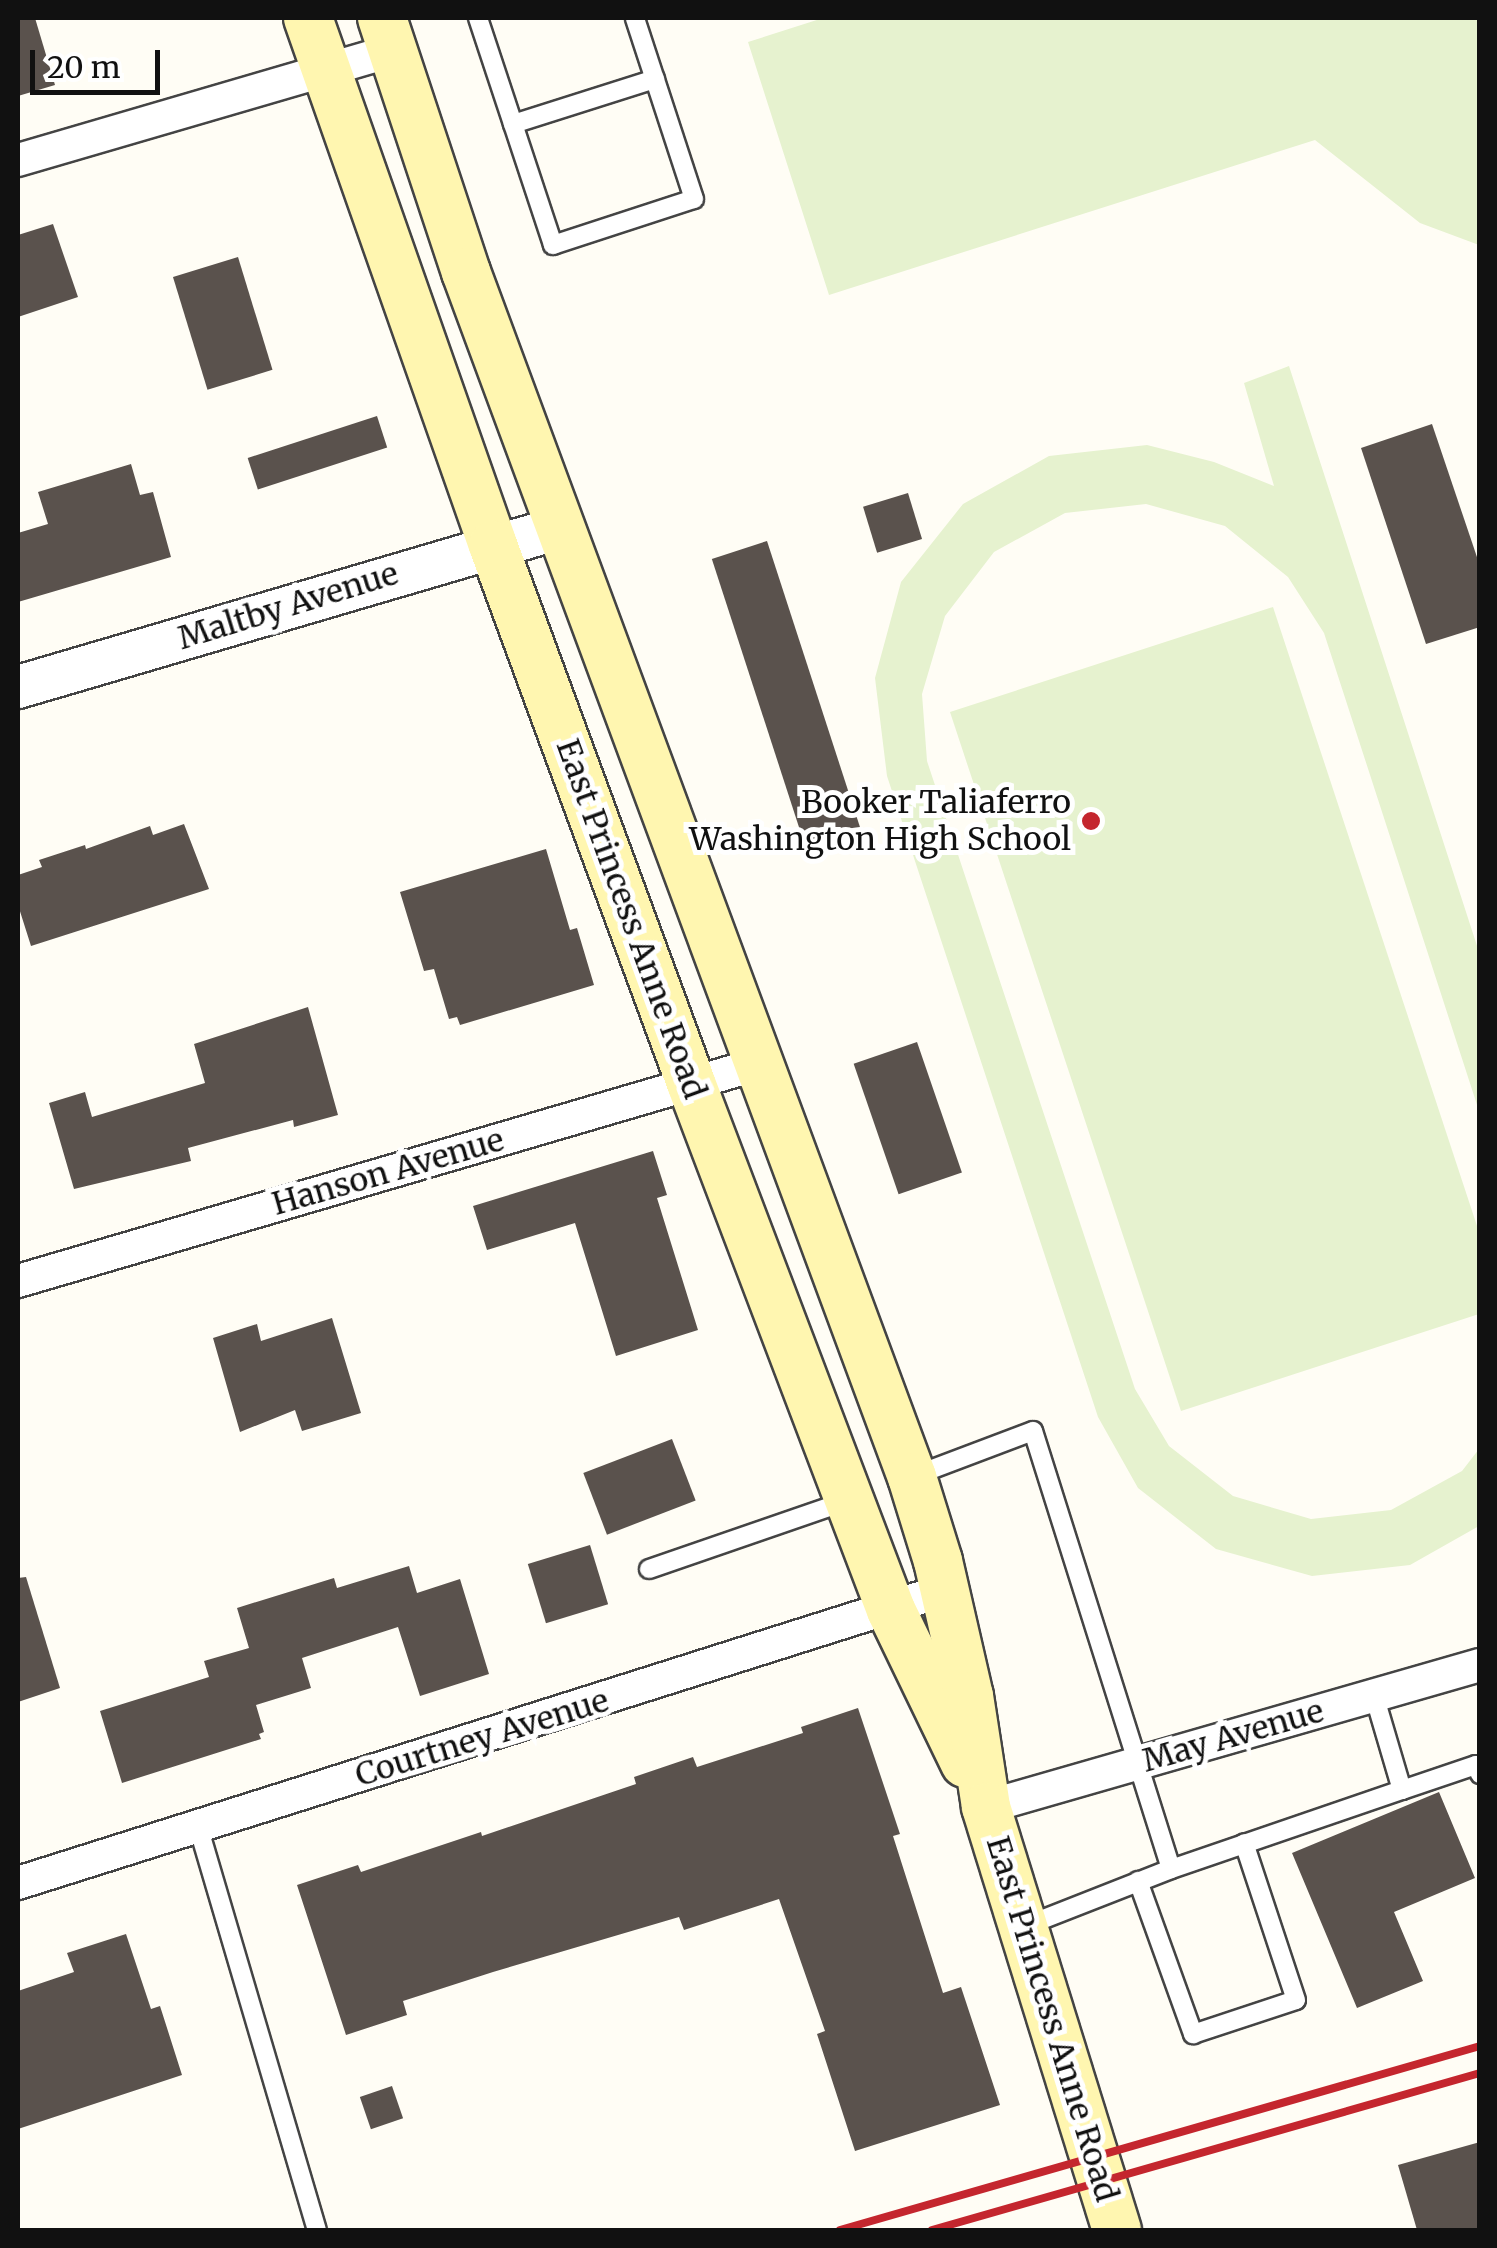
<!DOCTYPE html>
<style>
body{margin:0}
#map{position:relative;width:1497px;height:2248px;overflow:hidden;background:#fffdf5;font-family:Merriweather,serif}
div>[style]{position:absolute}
.pitch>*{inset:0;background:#e6f2cf}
.building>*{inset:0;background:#5a524d;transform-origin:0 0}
.roads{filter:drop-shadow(2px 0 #444) drop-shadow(-2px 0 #444) drop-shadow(0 2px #444) drop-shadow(0 -2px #444)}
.service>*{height:18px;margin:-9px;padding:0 9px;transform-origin:9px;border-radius:9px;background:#fff}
.minor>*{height:32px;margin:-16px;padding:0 16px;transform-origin:16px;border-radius:16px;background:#fff}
.tertiary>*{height:42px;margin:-21px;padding:0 21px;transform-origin:21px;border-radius:21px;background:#fff}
.secondary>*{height:48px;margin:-24px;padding:0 24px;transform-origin:24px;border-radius:24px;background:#fff6b0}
.rail>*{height:8px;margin:-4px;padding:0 4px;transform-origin:4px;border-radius:4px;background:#c4262e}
.dots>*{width:28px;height:28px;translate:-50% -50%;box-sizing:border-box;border:5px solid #fff;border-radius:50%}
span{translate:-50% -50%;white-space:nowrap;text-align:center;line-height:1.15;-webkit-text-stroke:10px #fff;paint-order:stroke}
.street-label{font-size:32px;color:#111}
.poi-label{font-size:32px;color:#111}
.right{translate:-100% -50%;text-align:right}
.frame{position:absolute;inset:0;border:20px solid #111;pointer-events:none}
.scale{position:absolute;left:30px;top:50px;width:130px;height:45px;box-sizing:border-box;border:5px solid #111;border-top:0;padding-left:12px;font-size:30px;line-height:35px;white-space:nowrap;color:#111;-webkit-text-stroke:8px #fff;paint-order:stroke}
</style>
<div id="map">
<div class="pitch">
<div style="clip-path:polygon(823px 18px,1479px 18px,1479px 245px,1420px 223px,1315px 140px,829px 295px,748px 42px)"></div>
<div style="clip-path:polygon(1289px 366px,1479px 952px,1479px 1111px,1324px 633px,1288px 577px,1225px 526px,1146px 504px,1065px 513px,994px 552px,945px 616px,922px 694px,927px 761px,1135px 1389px,1169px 1446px,1233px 1496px,1311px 1519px,1391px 1510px,1462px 1471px,1479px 1449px,1479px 1526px,1410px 1565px,1312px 1576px,1216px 1549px,1138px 1488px,1098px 1417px,887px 776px,875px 678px,901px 582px,963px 504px,1049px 456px,1147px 445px,1214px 462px,1274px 486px,1244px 383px)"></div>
<div style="clip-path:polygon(1273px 607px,1479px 1232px,1479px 1314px,1181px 1411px,950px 712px)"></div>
</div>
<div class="building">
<div style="clip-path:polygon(18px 18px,35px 18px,55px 85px,18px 96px)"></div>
<div style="clip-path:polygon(53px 224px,78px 297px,18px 317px,18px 235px)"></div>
<div style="left:238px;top:257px;width:118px;height:68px;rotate:73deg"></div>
<div style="left:377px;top:416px;width:33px;height:136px;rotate:72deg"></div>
<div style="clip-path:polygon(1432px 424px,1480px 566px,1480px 627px,1426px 644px,1361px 448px)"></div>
<div style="clip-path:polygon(131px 464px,140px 495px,153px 492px,171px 557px,18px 602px,18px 533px,48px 524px,38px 492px)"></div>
<div style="left:908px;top:493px;width:48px;height:47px;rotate:73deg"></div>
<div style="left:767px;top:541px;width:311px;height:58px;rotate:72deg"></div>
<div style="clip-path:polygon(184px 824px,209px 889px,31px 946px,18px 905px,18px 875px,42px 867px,39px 860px,85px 845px,86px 849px,150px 826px,153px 835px)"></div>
<div style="clip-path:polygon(546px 849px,570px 930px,577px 928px,594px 985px,460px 1025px,457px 1017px,449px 1019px,434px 969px,424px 971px,400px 892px)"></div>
<div style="clip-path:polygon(308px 1007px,338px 1115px,294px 1127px,293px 1120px,188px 1148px,191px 1161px,74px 1189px,49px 1103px,85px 1092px,92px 1117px,205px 1083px,194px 1044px)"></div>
<div style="left:917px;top:1042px;width:138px;height:67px;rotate:71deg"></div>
<div style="clip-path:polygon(653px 1151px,667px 1195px,657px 1198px,698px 1330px,616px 1356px,575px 1223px,487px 1250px,473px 1206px)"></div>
<div style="clip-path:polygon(332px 1318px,361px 1413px,302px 1431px,295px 1410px,240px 1432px,213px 1338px,257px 1324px,261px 1341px)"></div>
<div style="left:672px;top:1439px;width:66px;height:95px;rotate:69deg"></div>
<div style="left:590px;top:1545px;width:62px;height:65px;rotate:73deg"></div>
<div style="clip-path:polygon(409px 1566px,417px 1593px,460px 1579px,489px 1674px,420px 1696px,398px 1627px,302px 1658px,311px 1688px,256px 1705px,264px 1732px,259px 1734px,261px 1739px,122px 1783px,100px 1711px,209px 1677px,204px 1661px,249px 1648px,237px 1608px,334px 1578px,337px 1588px)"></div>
<div style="clip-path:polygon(26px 1577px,60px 1688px,18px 1702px,18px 1578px)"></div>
<div style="clip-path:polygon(858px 1708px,900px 1834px,893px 1836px,943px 1993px,961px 1987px,1000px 2105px,855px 2151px,817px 2034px,825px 2031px,779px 1899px,684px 1930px,679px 1917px,493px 1972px,403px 2001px,407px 2015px,346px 2035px,297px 1885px,358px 1865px,361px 1872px,481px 1832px,482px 1836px,636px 1784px,634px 1777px,693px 1757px,697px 1767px,803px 1733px,801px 1727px)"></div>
<div style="clip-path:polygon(1439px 1792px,1475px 1878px,1394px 1912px,1423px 1981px,1357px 2008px,1292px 1853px)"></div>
<div style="clip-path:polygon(126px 1934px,151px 2009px,160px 2006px,182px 2075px,18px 2129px,18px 1991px,74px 1972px,67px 1953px)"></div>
<div style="left:392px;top:2086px;width:34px;height:34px;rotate:71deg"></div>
<div style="clip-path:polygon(1480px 2142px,1480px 2230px,1417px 2230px,1398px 2165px)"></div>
</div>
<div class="roads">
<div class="service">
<div style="left:478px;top:18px;width:239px;rotate:71.7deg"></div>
<div style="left:553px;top:245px;width:148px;rotate:-18.1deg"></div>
<div style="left:694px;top:199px;width:190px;rotate:-108.1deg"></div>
<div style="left:513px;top:124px;width:149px;rotate:-17.6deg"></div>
<div style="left:914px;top:1476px;width:127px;rotate:-20.7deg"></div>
<div style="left:1033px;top:1431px;width:459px;rotate:72.5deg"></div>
<div style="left:1171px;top:1869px;width:159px;rotate:158.6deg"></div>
<div style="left:649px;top:1569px;width:212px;rotate:-19deg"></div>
<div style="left:1402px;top:1790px;width:78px;rotate:-18.7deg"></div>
<div style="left:1476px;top:1765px;width:10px;rotate:66deg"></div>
<div style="left:198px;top:1826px;width:421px;rotate:73.6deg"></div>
<div style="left:1171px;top:1869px;width:244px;rotate:-18.9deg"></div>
<div style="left:1402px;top:1790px;width:99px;rotate:-106.4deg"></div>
<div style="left:1138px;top:1881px;width:163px;rotate:70.2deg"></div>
<div style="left:1193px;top:2034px;width:108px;rotate:-18.3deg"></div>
<div style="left:1296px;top:2000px;width:165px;rotate:-108.3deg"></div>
</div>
<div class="minor">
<div style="left:18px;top:160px;width:391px;rotate:-16.3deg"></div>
<div style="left:18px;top:1281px;width:771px;rotate:-16.34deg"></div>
<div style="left:986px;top:1807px;width:514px;rotate:-16.04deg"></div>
<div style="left:18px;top:1883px;width:972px;rotate:-17.54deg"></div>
</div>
<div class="tertiary">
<div style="left:18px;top:687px;width:564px;rotate:-16.38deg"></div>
</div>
<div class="secondary">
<div style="left:308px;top:18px;width:559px;rotate:70.66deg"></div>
<div style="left:493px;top:545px;width:573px;rotate:69.79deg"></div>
<div style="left:691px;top:1083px;width:564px;rotate:69.22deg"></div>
<div style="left:891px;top:1610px;width:170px;rotate:64.2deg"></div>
<div style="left:382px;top:18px;width:268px;rotate:71.7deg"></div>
<div style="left:466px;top:272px;width:1285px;rotate:69.69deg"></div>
<div style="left:912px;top:1477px;width:88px;rotate:72.8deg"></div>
<div style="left:938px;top:1561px;width:139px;rotate:77.1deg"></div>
<div style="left:969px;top:1696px;width:112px;rotate:81.3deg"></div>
<div style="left:986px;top:1807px;width:443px;rotate:72.8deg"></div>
</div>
</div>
<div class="rail">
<div style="left:840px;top:2230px;width:666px;rotate:-16.04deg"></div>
<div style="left:932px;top:2230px;width:570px;rotate:-15.99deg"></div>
</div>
<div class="dots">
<div style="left:1091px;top:821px;background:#c4262e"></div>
</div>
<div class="street-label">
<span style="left:288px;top:606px;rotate:-17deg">Maltby Avenue</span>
<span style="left:631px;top:919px;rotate:70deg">East Princess Anne Road</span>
<span style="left:388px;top:1172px;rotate:-16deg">Hanson Avenue</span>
<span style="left:1233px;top:1736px;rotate:-16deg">May Avenue</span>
<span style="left:482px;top:1738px;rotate:-17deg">Courtney Avenue</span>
<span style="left:1052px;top:2019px;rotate:73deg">East Princess Anne Road</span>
</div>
<div class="poi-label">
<span class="right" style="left:1071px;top:821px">Booker Taliaferro<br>Washington High School</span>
</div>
<div class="frame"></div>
<div class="scale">20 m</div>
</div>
